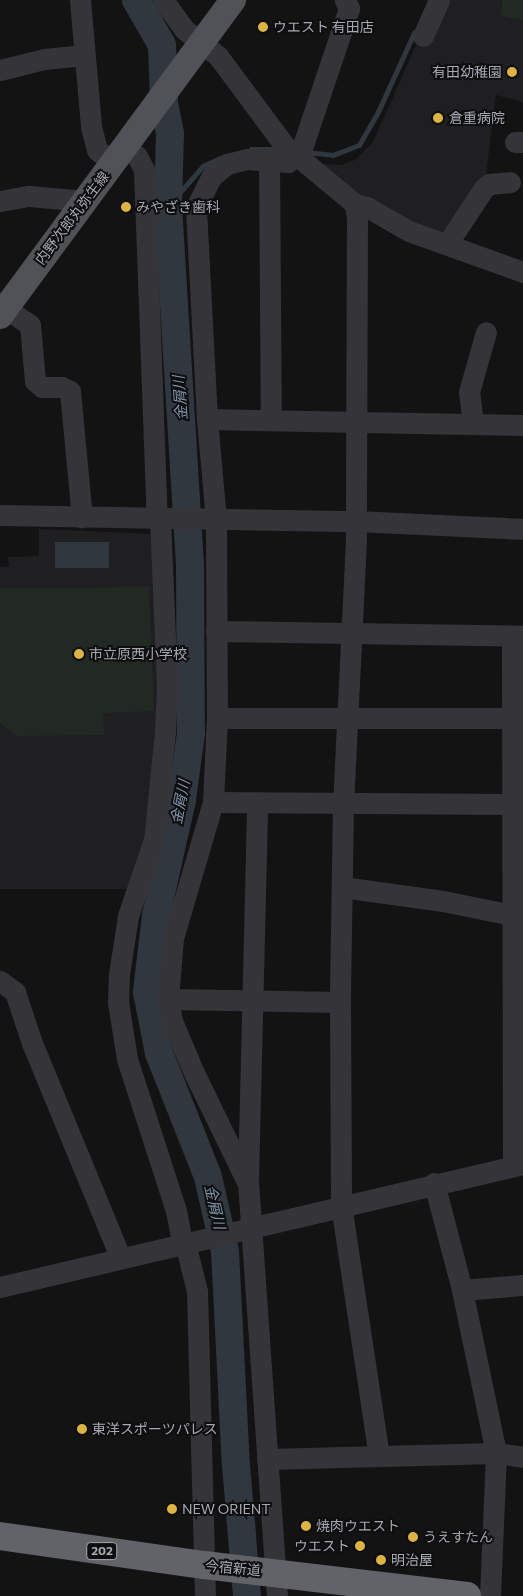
<!DOCTYPE html>
<meta charset="utf-8">
<style>
body{margin:0}
#map{position:relative;width:523px;height:1596px;overflow:hidden;background:#131314;font-family:Commissioner,"Noto Sans JP",sans-serif}
div>[style]{position:absolute}
.built>*{inset:0;background:#1f1f21}
.green>*{inset:0;background:#222923}
.water>*{inset:0;background:#30373e;transform-origin:0 0}
.pier>*{inset:0;background:#131314}
.stream>*{height:4.5px;margin:-2.25px;padding:0 2.25px;transform-origin:2.25px;border-radius:2.25px;background:#30373e}
.river>*{height:28px;margin:-14px;padding:0 14px;transform-origin:14px;border-radius:14px;background:#30373e}
.minor>*{height:21px;margin:-10.5px;padding:0 10.5px;transform-origin:10.5px;border-radius:10.5px;background:#353539}
.major>*{height:26px;margin:-13px;padding:0 13px;transform-origin:13px;border-radius:13px;background:#515258}
.highway>*{height:28px;margin:-14px;padding:0 14px;transform-origin:14px;border-radius:14px;background:#616369}
.dots>*{width:14px;height:14px;translate:-50% -50%;box-sizing:border-box;border:2px solid #0e0e0f;border-radius:50%}
span{translate:-50% -50%;white-space:nowrap;text-align:center;line-height:1.15;-webkit-text-stroke:4px #0e0e0f;paint-order:stroke}
.shield-label span{padding:1px 4px;background:#0e0e0f;border:1px solid;border-radius:4px;-webkit-text-stroke-width:0}
.shield-label{font-size:12px;color:#a6a9b3;font-weight:700}
.poi-label{font-size:14px;color:#a6a9b3}
.left{translate:0 -50%;text-align:left}
.right{translate:-100% -50%;text-align:right}
.street-label{font-size:14px;color:#a6a9b3}
.water-label{font-size:15px;color:#8194ab;font-style:italic}
</style>
<div id="map">
<div class="built">
<div style="clip-path:polygon(446px 0,523px 0,523px 102px,496px 95px,486px 175px,439px 237px,334px 181px,316px 163px,340px 165px,355px 160px,373px 142px,417px 43px)"></div>
<div style="clip-path:polygon(39px 529px,154px 534px,162px 742px,148px 855px,131px 889px,0 889px,0 567px,9px 566px,8px 557px,39px 556px)"></div>
</div>
<div class="green">
<div style="clip-path:polygon(503px 0,523px 0,523px 20px,500px 15px)"></div>
<div style="clip-path:polygon(149px 587px,154px 711px,103px 713px,104px 735px,17px 736px,0 723px,0 588px)"></div>
</div>
<div class="water">
<div style="left:55px;top:542px;width:54px;height:26px"></div>
<div style="clip-path:polygon(239px 1515px,255px 1520px,258px 1596px,251px 1596px)"></div>
</div>
<div class="pier">
<div style="clip-path:polygon(241px 1548px,258px 1551px,261px 1596px,248px 1596px)"></div>
</div>
<div class="stream">
<div style="left:251px;top:149px;width:28px"></div>
<div style="left:306px;top:152px;width:27px;rotate:6deg"></div>
<div style="left:333px;top:155px;width:28px;rotate:-21deg"></div>
<div style="left:359px;top:145px;width:38px;rotate:-60deg"></div>
<div style="left:378px;top:112px;width:87px;rotate:-65.5deg"></div>
<div style="left:168px;top:206px;width:53px;rotate:-48.8deg"></div>
<div style="left:203px;top:166px;width:19px;rotate:-25deg"></div>
</div>
<div class="river">
<div style="left:136px;top:0;width:52px;rotate:60deg"></div>
<div style="left:162px;top:45px;width:58px;rotate:88deg"></div>
<div style="left:164px;top:103px;width:31px;rotate:79deg"></div>
<div style="left:170px;top:133px;width:73px;rotate:91.6deg"></div>
<div style="left:168px;top:206px;width:358px;rotate:86.5deg"></div>
<div style="left:190px;top:563px;width:170px;rotate:89.7deg"></div>
<div style="left:191px;top:733px;width:68px;rotate:97.7deg"></div>
<div style="left:182px;top:800px;width:118px;rotate:102.7deg"></div>
<div style="left:156px;top:915px;width:78px;rotate:96.7deg"></div>
<div style="left:147px;top:992px;width:62px;rotate:78.9deg"></div>
<div style="left:159px;top:1053px;width:133px;rotate:68.4deg"></div>
<div style="left:208px;top:1177px;width:76px;rotate:77.1deg"></div>
<div style="left:225px;top:1251px;width:214px;rotate:87.1deg"></div>
<div style="left:236px;top:1465px;width:131px;rotate:85.2deg"></div>
</div>
<div class="minor">
<div style="left:80px;top:0;width:127px;rotate:85deg"></div>
<div style="left:91px;top:127px;width:24px;rotate:75deg"></div>
<div style="left:97px;top:150px;width:21px;rotate:39deg"></div>
<div style="left:163px;top:0;width:37px;rotate:54deg"></div>
<div style="left:185px;top:30px;width:42px;rotate:38.2deg"></div>
<div style="left:218px;top:56px;width:111px;rotate:53.4deg"></div>
<div style="left:284px;top:145px;width:92px;rotate:39.7deg"></div>
<div style="left:355px;top:204px;width:14px;rotate:82deg"></div>
<div style="left:357px;top:218px;width:322px;rotate:90.2deg"></div>
<div style="left:356px;top:540px;width:263px;rotate:92.8deg"></div>
<div style="left:343px;top:803px;width:199px;rotate:90.9deg"></div>
<div style="left:340px;top:1002px;width:203px;rotate:89.7deg"></div>
<div style="left:341px;top:1205px;width:254px;rotate:81.4deg"></div>
<div style="left:423px;top:36px;width:39px;rotate:-66deg"></div>
<div style="left:0;top:70px;width:45px;rotate:-14deg"></div>
<div style="left:44px;top:59px;width:41px;rotate:-5.6deg"></div>
<div style="left:515px;top:142px;width:8px"></div>
<div style="left:124px;top:148px;width:15px;rotate:32deg"></div>
<div style="left:137px;top:156px;width:16px;rotate:63deg"></div>
<div style="left:144px;top:170px;width:348px;rotate:87.9deg"></div>
<div style="left:299px;top:157px;width:157px;rotate:-71.4deg"></div>
<div style="left:349px;top:8px;width:9px;rotate:-117deg"></div>
<div style="left:269px;top:159px;width:261px;rotate:89.6deg"></div>
<div style="left:0;top:201px;width:29px;rotate:-10deg"></div>
<div style="left:29px;top:196px;width:57px;rotate:5deg"></div>
<div style="left:355px;top:204px;width:12px;rotate:14deg"></div>
<div style="left:367px;top:207px;width:48px;rotate:29.7deg"></div>
<div style="left:409px;top:231px;width:121px;rotate:19.8deg"></div>
<div style="left:447px;top:244px;width:67px;rotate:-56.5deg"></div>
<div style="left:484px;top:188px;width:6px;rotate:-39deg"></div>
<div style="left:489px;top:184px;width:21px;rotate:-5deg"></div>
<div style="left:5px;top:308px;width:30px;rotate:34deg"></div>
<div style="left:30px;top:325px;width:56px;rotate:84.9deg"></div>
<div style="left:35px;top:381px;width:9px;rotate:41deg"></div>
<div style="left:42px;top:387px;width:20px"></div>
<div style="left:62px;top:387px;width:9px;rotate:27deg"></div>
<div style="left:70px;top:391px;width:127px;rotate:84.6deg"></div>
<div style="left:207px;top:419px;width:316px;rotate:1.1deg"></div>
<div style="left:473px;top:424px;width:32px;rotate:-97deg"></div>
<div style="left:469px;top:392px;width:62px;rotate:-74.2deg"></div>
<div style="left:0;top:515px;width:356px;rotate:1deg"></div>
<div style="left:356px;top:521px;width:167px;rotate:2.7deg"></div>
<div style="left:160px;top:518px;width:170px;rotate:87.6deg"></div>
<div style="left:167px;top:688px;width:44px;rotate:92.6deg"></div>
<div style="left:165px;top:732px;width:109px;rotate:95.8deg"></div>
<div style="left:154px;top:840px;width:80px;rotate:108.9deg"></div>
<div style="left:128px;top:916px;width:59px;rotate:98.8deg"></div>
<div style="left:119px;top:974px;width:28px;rotate:92deg"></div>
<div style="left:118px;top:1002px;width:58px;rotate:81deg"></div>
<div style="left:127px;top:1059px;width:160px;rotate:72.1deg"></div>
<div style="left:176px;top:1211px;width:33px;rotate:79deg"></div>
<div style="left:216px;top:631px;width:307px;rotate:0.9deg"></div>
<div style="left:512px;top:636px;width:530px;rotate:89.89deg"></div>
<div style="left:217px;top:718px;width:294px"></div>
<div style="left:213px;top:802px;width:84px;rotate:-87.3deg"></div>
<div style="left:217px;top:718px;width:198px;rotate:-90.3deg"></div>
<div style="left:216px;top:520px;width:101px;rotate:-95.1deg"></div>
<div style="left:207px;top:419px;width:212px;rotate:-93deg"></div>
<div style="left:196px;top:207px;width:35px;rotate:-63deg"></div>
<div style="left:212px;top:176px;width:19px;rotate:-39deg"></div>
<div style="left:227px;top:164px;width:21px;rotate:-14deg"></div>
<div style="left:247px;top:159px;width:41px;rotate:4.2deg"></div>
<div style="left:288px;top:162px;width:11px;rotate:-41deg"></div>
<div style="left:342px;top:887px;width:102px;rotate:7.9deg"></div>
<div style="left:443px;top:901px;width:70px;rotate:11.5deg"></div>
<div style="left:0;top:981px;width:19px;rotate:36deg"></div>
<div style="left:15px;top:992px;width:54px;rotate:71.6deg"></div>
<div style="left:32px;top:1043px;width:230px;rotate:67.6deg"></div>
<div style="left:168px;top:999px;width:172px;rotate:1deg"></div>
<div style="left:248px;top:1180px;width:377px;rotate:-88.6deg"></div>
<div style="left:434px;top:1183px;width:111px;rotate:75.3deg"></div>
<div style="left:462px;top:1290px;width:167px;rotate:78.2deg"></div>
<div style="left:496px;top:1453px;width:143px;rotate:92.4deg"></div>
<div style="left:185px;top:1243px;width:49px;rotate:76deg"></div>
<div style="left:197px;top:1291px;width:305px;rotate:88.5deg"></div>
<div style="left:0;top:1287px;width:537px;rotate:-13.23deg"></div>
<div style="left:462px;top:1290px;width:61px;rotate:-4.7deg"></div>
<div style="left:267px;top:1459px;width:229px;rotate:-1.5deg"></div>
<div style="left:496px;top:1453px;width:27px;rotate:8deg"></div>
<div style="left:277px;top:1596px;width:413px;rotate:-94deg"></div>
<div style="left:248px;top:1184px;width:121px;rotate:-115.9deg"></div>
<div style="left:195px;top:1075px;width:59px;rotate:-113.1deg"></div>
<div style="left:172px;top:1021px;width:22px;rotate:-100deg"></div>
<div style="left:168px;top:999px;width:61px;rotate:-85.3deg"></div>
<div style="left:173px;top:938px;width:142px;rotate:-73.6deg"></div>
<div style="left:213px;top:802px;width:310px;rotate:0.4deg"></div>
</div>
<div class="major">
<div style="left:0;top:316px;width:393px;rotate:-53.6deg"></div>
</div>
<div class="highway">
<div style="left:0;top:1536px;width:206px;rotate:8.1deg"></div>
<div style="left:204px;top:1565px;width:265px;rotate:6.7deg"></div>
</div>
<div class="dots">
<div style="left:263px;top:27px;background:#ddb443"></div>
<div style="left:512px;top:72px;background:#ddb443"></div>
<div style="left:438px;top:118px;background:#ddb443"></div>
<div style="left:126px;top:207px;background:#ddb443"></div>
<div style="left:79px;top:654px;background:#ddb443"></div>
<div style="left:82px;top:1429px;background:#ddb443"></div>
<div style="left:172px;top:1509px;background:#ddb443"></div>
<div style="left:306px;top:1526px;background:#ddb443"></div>
<div style="left:413px;top:1537px;background:#ddb443"></div>
<div style="left:360px;top:1546px;background:#ddb443"></div>
<div style="left:381px;top:1560px;background:#ddb443"></div>
</div>
<div class="shield-label">
<span style="left:102px;top:1551px">202</span>
</div>
<div class="poi-label">
<span class="left" style="left:273px;top:27px">ウエスト 有田店</span>
<span class="right" style="left:502px;top:72px">有田幼稚園</span>
<span class="left" style="left:449px;top:118px">倉重病院</span>
<span class="left" style="left:136px;top:207px">みやざき歯科</span>
<span class="left" style="left:89px;top:654px">市立原西小学校</span>
<span class="left" style="left:92px;top:1429px">東洋スポーツパレス</span>
<span class="left" style="left:182px;top:1509px">NEW ORIENT</span>
<span class="left" style="left:316px;top:1526px">焼肉ウエスト</span>
<span class="left" style="left:423px;top:1537px">うえすたん</span>
<span class="right" style="left:350px;top:1546px">ウエスト</span>
<span class="left" style="left:391px;top:1560px">明治屋</span>
</div>
<div class="street-label">
<span style="left:72px;top:218px;rotate:-53deg">内野次郎丸弥生線</span>
<span style="left:233px;top:1568px;rotate:5deg">今宿新道</span>
</div>
<div class="water-label">
<span style="left:180px;top:398px;rotate:-94deg">金屑川</span>
<span style="left:180px;top:802px;rotate:-79deg">金屑川</span>
<span style="left:215px;top:1207px;rotate:77deg">金屑川</span>
</div>
</div>
